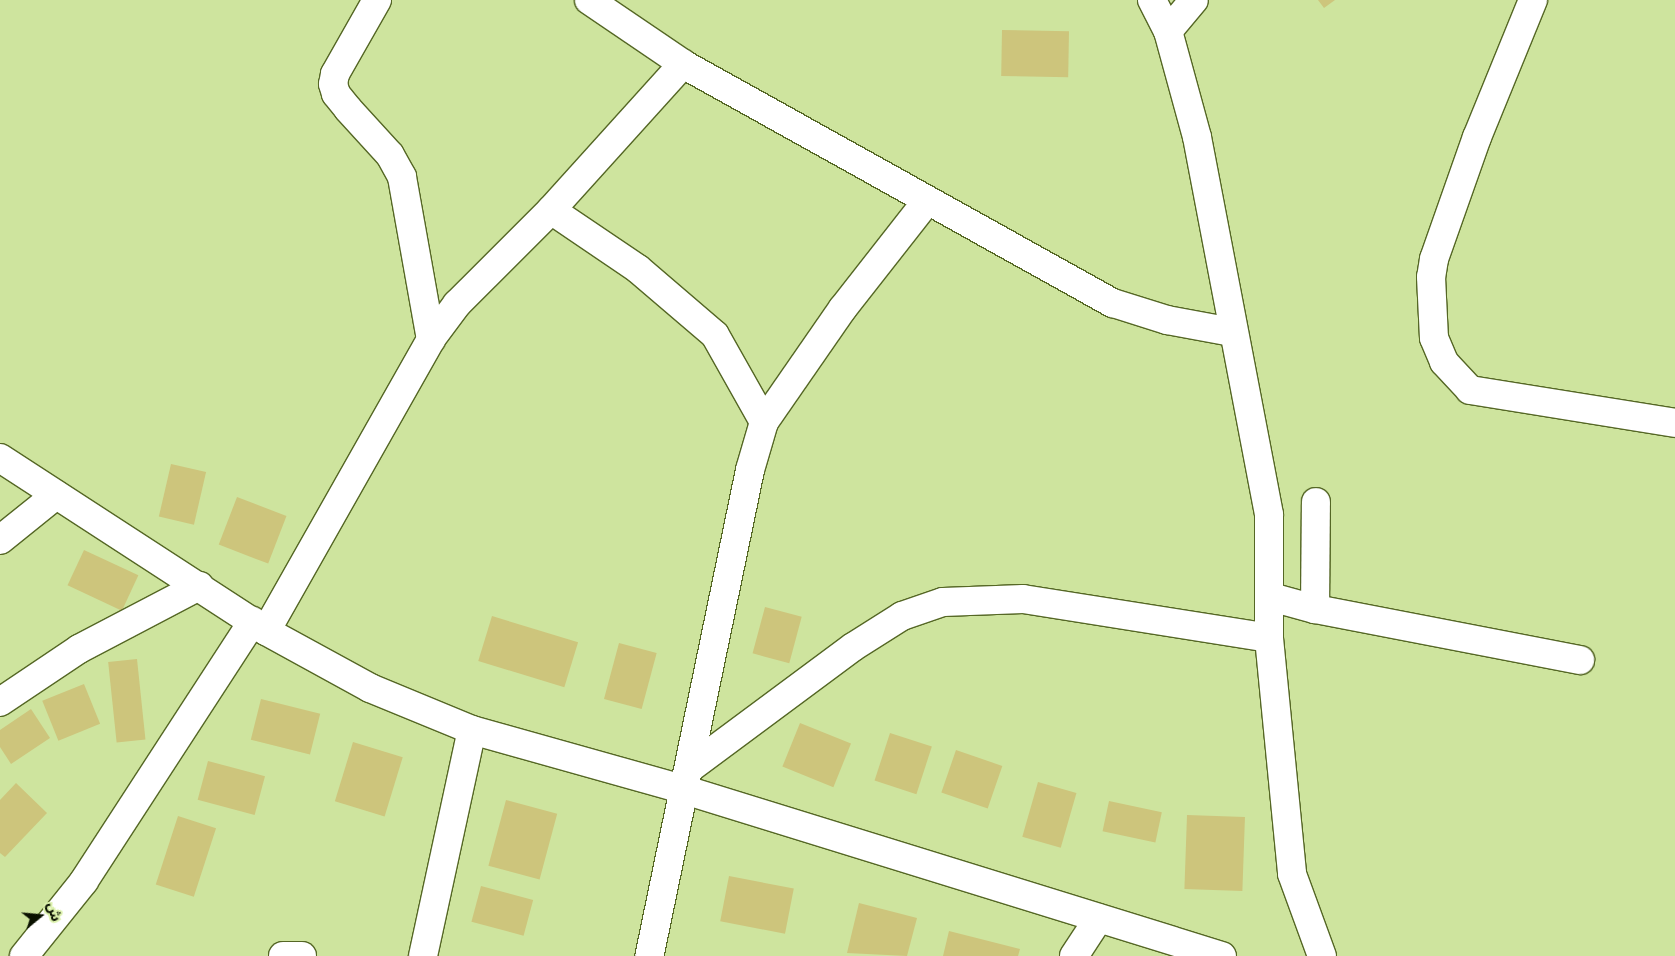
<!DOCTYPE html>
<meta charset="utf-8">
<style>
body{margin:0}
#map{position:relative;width:1675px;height:956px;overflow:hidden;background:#cee49e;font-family:Barlow,"Noto Sans Arabic",sans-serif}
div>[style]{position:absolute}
.building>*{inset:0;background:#cdc57c;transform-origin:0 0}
.roads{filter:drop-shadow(1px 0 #556725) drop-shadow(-1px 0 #556725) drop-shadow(0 1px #556725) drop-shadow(0 -1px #556725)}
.minor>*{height:28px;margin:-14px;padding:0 14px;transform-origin:14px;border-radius:14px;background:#fff}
span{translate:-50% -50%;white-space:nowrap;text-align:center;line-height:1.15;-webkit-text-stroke:5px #dbf1ab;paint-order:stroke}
.north{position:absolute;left:15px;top:891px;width:50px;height:50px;-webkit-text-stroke:4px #dbf1ab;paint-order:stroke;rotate:73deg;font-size:14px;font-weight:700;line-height:20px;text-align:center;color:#0a1100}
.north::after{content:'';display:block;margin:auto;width:18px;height:22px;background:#0a1100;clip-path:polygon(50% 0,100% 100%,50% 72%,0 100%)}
</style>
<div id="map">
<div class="building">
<div style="clip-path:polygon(1318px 0,1335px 0,1324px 8px)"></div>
<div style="left:1002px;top:30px;width:67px;height:46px;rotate:1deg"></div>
<div style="left:171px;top:464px;width:36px;height:54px;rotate:13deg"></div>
<div style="left:237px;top:497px;width:53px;height:51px;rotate:21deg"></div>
<div style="left:84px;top:550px;width:60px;height:39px;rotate:25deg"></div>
<div style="left:765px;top:607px;width:38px;height:48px;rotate:15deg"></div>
<div style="left:492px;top:616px;width:90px;height:47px;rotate:17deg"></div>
<div style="left:619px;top:643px;width:39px;height:58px;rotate:15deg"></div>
<div style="left:137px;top:659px;width:81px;height:29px;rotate:84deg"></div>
<div style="left:84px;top:684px;width:43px;height:45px;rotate:68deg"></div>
<div style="left:261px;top:699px;width:61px;height:42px;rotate:14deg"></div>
<div style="clip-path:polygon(31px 709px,50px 738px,11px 764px,0 747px,0 730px)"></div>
<div style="left:800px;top:723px;width:55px;height:47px;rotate:22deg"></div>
<div style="left:890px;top:733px;width:44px;height:50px;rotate:18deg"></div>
<div style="left:353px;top:742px;width:52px;height:62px;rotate:17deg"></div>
<div style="left:956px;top:750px;width:49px;height:45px;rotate:19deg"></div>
<div style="left:208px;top:761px;width:59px;height:40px;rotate:15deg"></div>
<div style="left:1038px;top:782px;width:40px;height:57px;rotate:16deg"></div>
<div style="clip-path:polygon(16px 783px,47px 813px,5px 857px,0 853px,0 800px)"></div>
<div style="left:506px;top:800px;width:53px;height:68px;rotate:15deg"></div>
<div style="left:1109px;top:801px;width:54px;height:31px;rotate:12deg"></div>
<div style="left:1187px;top:815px;width:58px;height:74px;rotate:2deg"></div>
<div style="left:178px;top:816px;width:40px;height:72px;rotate:18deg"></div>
<div style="left:729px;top:876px;width:66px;height:46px;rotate:11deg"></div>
<div style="left:481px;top:886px;width:54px;height:37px;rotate:15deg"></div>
<div style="clip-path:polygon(859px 903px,917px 918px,907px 956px,847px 953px)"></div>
<div style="clip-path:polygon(949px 931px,1020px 949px,1018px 956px,943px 956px)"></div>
</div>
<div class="roads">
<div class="minor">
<div style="left:377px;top:0;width:85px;rotate:119.6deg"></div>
<div style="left:335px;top:74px;width:10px;rotate:101deg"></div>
<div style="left:333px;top:84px;width:10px;rotate:73deg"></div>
<div style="left:336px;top:94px;width:19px;rotate:51deg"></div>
<div style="left:348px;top:109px;width:62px;rotate:47.6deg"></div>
<div style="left:390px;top:155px;width:25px;rotate:61deg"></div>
<div style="left:402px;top:177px;width:165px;rotate:79.9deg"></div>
<div style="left:589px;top:0;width:114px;rotate:34.2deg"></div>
<div style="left:683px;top:64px;width:492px;rotate:29.1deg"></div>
<div style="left:1113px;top:303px;width:57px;rotate:17.5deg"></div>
<div style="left:1167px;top:320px;width:66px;rotate:10.5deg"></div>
<div style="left:1152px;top:0;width:35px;rotate:63deg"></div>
<div style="left:1168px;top:31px;width:110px;rotate:74.7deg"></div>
<div style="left:1197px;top:137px;width:385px;rotate:79.2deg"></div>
<div style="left:1269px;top:515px;width:123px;rotate:90deg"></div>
<div style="left:1269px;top:638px;width:237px;rotate:84.4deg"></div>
<div style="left:1292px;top:874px;width:87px;rotate:69.9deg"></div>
<div style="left:1533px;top:0;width:148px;rotate:112.2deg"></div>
<div style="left:1477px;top:137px;width:129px;rotate:109.4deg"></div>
<div style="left:1434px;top:259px;width:18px;rotate:99deg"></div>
<div style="left:1431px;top:277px;width:61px;rotate:87.2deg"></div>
<div style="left:1434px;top:338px;width:26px;rotate:67deg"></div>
<div style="left:1444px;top:362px;width:38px;rotate:47deg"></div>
<div style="left:1470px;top:390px;width:208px;rotate:9.1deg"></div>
<div style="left:1168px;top:31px;width:40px;rotate:-50deg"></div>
<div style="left:551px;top:210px;width:105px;rotate:34.1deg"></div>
<div style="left:638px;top:269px;width:101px;rotate:40.6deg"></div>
<div style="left:715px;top:335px;width:100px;rotate:60.6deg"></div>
<div style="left:764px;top:422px;width:50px;rotate:106.3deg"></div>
<div style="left:750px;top:470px;width:496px;rotate:101.7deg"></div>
<div style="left:764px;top:422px;width:139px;rotate:-55.3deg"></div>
<div style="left:843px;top:308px;width:135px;rotate:-51.9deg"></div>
<div style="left:0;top:458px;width:317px;rotate:33deg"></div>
<div style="left:266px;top:631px;width:119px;rotate:28.7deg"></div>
<div style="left:370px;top:688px;width:110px;rotate:22.4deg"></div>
<div style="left:472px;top:730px;width:221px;rotate:15.7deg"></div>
<div style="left:685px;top:790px;width:562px;rotate:17.18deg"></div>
<div style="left:0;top:540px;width:72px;rotate:-38.8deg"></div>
<div style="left:1271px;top:597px;width:46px;rotate:15.3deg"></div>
<div style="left:1315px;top:609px;width:270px;rotate:10.9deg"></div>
<div style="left:1315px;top:609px;width:107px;rotate:-89.5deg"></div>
<div style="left:266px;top:631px;width:335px;rotate:-60.5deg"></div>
<div style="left:431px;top:339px;width:44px;rotate:-53.4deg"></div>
<div style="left:457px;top:304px;width:133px;rotate:-45deg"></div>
<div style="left:551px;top:210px;width:197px;rotate:-47.9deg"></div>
<div style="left:0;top:702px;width:95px;rotate:-33.9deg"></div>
<div style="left:79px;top:649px;width:136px;rotate:-27.7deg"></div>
<div style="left:690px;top:768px;width:203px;rotate:-36.6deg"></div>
<div style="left:853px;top:647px;width:58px;rotate:-32.3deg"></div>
<div style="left:902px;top:616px;width:43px;rotate:-18.9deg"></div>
<div style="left:943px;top:602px;width:80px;rotate:-2.1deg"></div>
<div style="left:1023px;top:599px;width:249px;rotate:9deg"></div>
<div style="left:24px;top:956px;width:96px;rotate:-51.3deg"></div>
<div style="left:84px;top:881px;width:310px;rotate:-57deg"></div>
<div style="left:283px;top:956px;width:19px"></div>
<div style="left:423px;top:956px;width:231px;rotate:-77.8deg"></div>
<div style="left:1074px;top:956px;width:45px;rotate:-56.7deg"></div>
</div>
</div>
<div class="north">ش</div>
</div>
